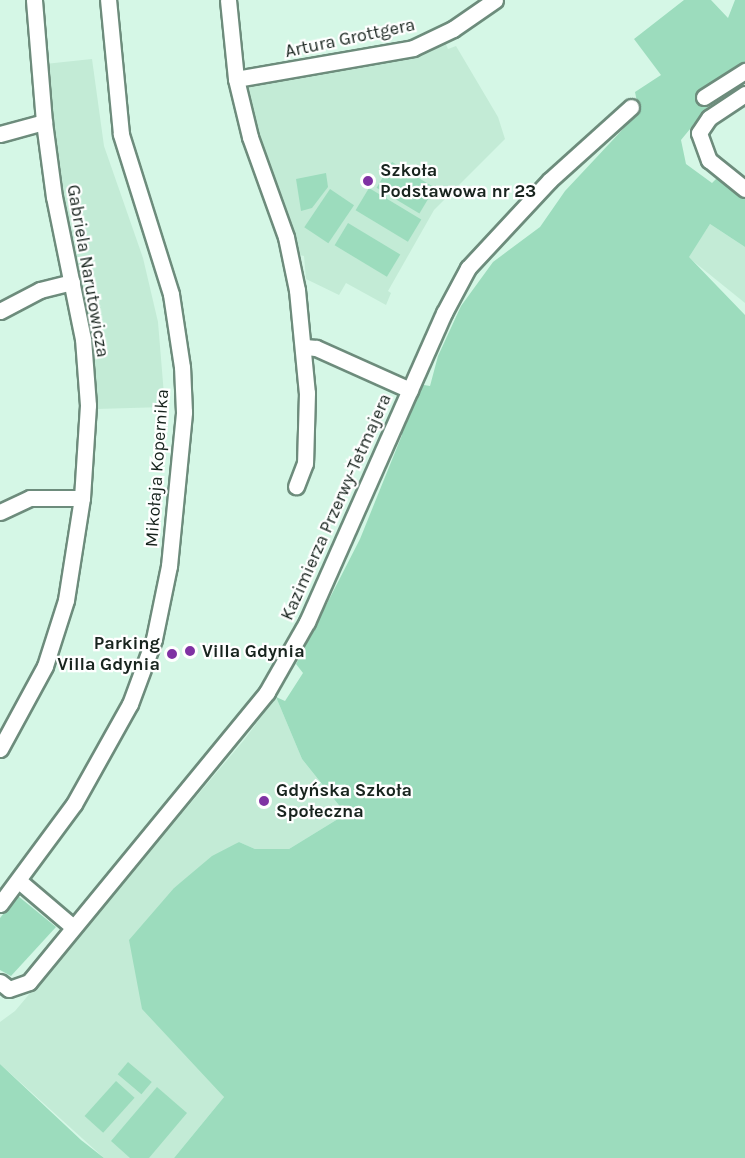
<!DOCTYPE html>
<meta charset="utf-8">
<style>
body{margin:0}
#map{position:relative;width:745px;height:1158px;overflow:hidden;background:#d5f7e6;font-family:Karla,sans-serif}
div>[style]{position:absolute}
.built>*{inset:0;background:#c3ebd6}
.green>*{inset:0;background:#9cdcbd;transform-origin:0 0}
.roads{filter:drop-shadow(2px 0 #6d8c7c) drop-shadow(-2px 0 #6d8c7c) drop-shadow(0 2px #6d8c7c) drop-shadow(0 -2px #6d8c7c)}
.minor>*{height:15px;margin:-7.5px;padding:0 7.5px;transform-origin:7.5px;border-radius:7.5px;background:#fff}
.dots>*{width:16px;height:16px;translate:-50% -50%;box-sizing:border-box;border:3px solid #fff;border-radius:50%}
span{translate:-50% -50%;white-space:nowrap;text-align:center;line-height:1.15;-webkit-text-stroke:4.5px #fff;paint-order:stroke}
.street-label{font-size:18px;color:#18241e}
.poi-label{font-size:18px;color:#18241e;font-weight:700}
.left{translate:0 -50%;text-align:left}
.right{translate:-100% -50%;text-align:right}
</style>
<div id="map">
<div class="built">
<div style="clip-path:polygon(445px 42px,448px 49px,456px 46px,498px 117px,505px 139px,434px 210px,388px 291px,391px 293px,386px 305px,346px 283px,339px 295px,306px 279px,304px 256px,299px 255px,258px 139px,246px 93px,250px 86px,397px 60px)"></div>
<div style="clip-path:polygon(92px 59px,104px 146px,143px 258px,158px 322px,165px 407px,96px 409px,92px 347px,56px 162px,45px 64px)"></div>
<div style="clip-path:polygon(710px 224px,745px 247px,745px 303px,688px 257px)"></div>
<div style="clip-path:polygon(276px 697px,302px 759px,346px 814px,289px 849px,255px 849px,239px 842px,174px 888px,206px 1074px,224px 1097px,174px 1158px,104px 1158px,0 1064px,0 1022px,15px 1011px,244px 740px)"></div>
</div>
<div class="green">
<div style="clip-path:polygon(684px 0,711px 0,728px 18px,735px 0,745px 0,745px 62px,699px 90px,708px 107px,681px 140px,686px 164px,712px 183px,717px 178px,745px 198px,745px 247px,710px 224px,689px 257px,745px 315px,745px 1158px,174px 1158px,224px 1097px,142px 1009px,129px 940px,174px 888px,212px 856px,239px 842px,255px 849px,289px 849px,346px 814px,302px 759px,276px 697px,285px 701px,303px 673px,296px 664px,360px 539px,402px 435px,400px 431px,418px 384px,430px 386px,438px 356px,461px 306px,493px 262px,540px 227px,565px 191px,639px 112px,635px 92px,661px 75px,634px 39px)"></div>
<div style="left:392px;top:162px;width:50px;height:30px;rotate:31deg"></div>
<div style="clip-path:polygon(326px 173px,328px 187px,312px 208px,301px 211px,296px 179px)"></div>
<div style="left:369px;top:188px;width:61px;height:26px;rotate:31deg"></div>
<div style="left:330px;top:189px;width:29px;height:46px;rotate:34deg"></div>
<div style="left:348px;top:223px;width:61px;height:26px;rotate:31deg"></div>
<div style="clip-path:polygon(18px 896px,56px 927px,11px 976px,0 970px,0 918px)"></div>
<div style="left:128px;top:1062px;width:31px;height:16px;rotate:40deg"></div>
<div style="clip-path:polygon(0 1064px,81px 1140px,104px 1158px,0 1158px)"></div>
<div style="left:116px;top:1081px;width:25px;height:47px;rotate:42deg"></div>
<div style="clip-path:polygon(157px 1087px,187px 1113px,149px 1158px,130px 1158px,111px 1141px)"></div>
</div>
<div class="roads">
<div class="minor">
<div style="left:228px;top:0;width:79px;rotate:84.2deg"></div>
<div style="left:236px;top:79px;width:60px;rotate:76.4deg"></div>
<div style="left:250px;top:137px;width:106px;rotate:70.2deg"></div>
<div style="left:286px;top:237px;width:54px;rotate:78.3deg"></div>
<div style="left:297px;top:290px;width:103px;rotate:84.5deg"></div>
<div style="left:307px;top:393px;width:70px;rotate:91.6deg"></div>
<div style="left:305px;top:463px;width:25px;rotate:111deg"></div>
<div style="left:236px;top:79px;width:180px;rotate:-9.9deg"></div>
<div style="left:413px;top:48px;width:44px;rotate:-25.4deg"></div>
<div style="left:453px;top:29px;width:51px;rotate:-34.6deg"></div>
<div style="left:745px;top:94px;width:43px;rotate:146.3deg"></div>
<div style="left:709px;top:118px;width:18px;rotate:124deg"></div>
<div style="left:699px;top:133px;width:29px;rotate:70deg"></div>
<div style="left:709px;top:160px;width:46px;rotate:38.9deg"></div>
<div style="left:704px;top:97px;width:49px;rotate:-32.4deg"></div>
<div style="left:0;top:134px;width:46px;rotate:-15.3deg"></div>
<div style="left:0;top:311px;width:45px;rotate:-27.7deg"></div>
<div style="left:40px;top:290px;width:33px;rotate:-14deg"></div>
<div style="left:305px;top:347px;width:11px;rotate:5deg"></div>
<div style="left:316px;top:348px;width:103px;rotate:24.1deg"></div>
<div style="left:0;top:512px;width:33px;rotate:-25deg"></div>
<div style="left:30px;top:498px;width:52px"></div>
<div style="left:0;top:749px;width:94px;rotate:-61.5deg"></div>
<div style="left:45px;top:666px;width:69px;rotate:-72.3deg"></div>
<div style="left:66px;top:600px;width:103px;rotate:-81.1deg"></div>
<div style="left:82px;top:498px;width:93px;rotate:-86.3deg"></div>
<div style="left:88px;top:405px;width:66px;rotate:-94.3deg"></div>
<div style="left:83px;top:339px;width:145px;rotate:-101.5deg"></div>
<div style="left:54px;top:197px;width:76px;rotate:-97.6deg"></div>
<div style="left:44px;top:122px;width:122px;rotate:-94.7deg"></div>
<div style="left:19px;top:881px;width:71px;rotate:40.4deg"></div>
<div style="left:0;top:904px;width:124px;rotate:-53.5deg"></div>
<div style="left:74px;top:804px;width:115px;rotate:-60.8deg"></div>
<div style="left:130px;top:704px;width:69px;rotate:-69.7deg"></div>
<div style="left:154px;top:639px;width:75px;rotate:-78.4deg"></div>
<div style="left:169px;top:566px;width:155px;rotate:-84.4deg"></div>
<div style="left:184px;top:412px;width:45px;rotate:-92.5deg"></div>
<div style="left:182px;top:367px;width:74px;rotate:-98.6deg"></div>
<div style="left:171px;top:294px;width:168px;rotate:-107.4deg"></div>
<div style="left:121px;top:134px;width:135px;rotate:-95.5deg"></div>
<div style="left:0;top:982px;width:11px;rotate:38deg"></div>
<div style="left:9px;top:989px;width:21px;rotate:-19deg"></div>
<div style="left:29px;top:982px;width:375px;rotate:-50.6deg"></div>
<div style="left:267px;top:692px;width:81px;rotate:-60.3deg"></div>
<div style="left:307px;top:622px;width:338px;rotate:-66.1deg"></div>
<div style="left:444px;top:313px;width:51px;rotate:-61.9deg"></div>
<div style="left:468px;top:268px;width:120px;rotate:-47deg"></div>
<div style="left:550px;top:180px;width:109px;rotate:-42deg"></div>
</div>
</div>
<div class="dots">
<div style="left:368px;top:181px;background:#7f32a3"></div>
<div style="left:190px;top:651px;background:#7f32a3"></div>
<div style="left:172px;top:654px;background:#7f32a3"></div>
<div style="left:264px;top:801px;background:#7f32a3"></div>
</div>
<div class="street-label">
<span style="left:350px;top:38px;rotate:-12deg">Artura Grottgera</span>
<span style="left:88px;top:271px;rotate:80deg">Gabriela Narutowicza</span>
<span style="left:157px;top:468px;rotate:-86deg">Mikołaja Kopernika</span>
<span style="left:336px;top:507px;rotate:-66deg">Kazimierza Przerwy-Tetmajera</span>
</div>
<div class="poi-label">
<span class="left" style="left:380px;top:181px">Szkoła<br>Podstawowa nr 23</span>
<span class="right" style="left:160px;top:654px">Parking<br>Villa Gdynia</span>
<span class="left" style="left:202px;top:651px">Villa Gdynia</span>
<span class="left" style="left:276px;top:801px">Gdyńska Szkoła<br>Społeczna</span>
</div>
</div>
